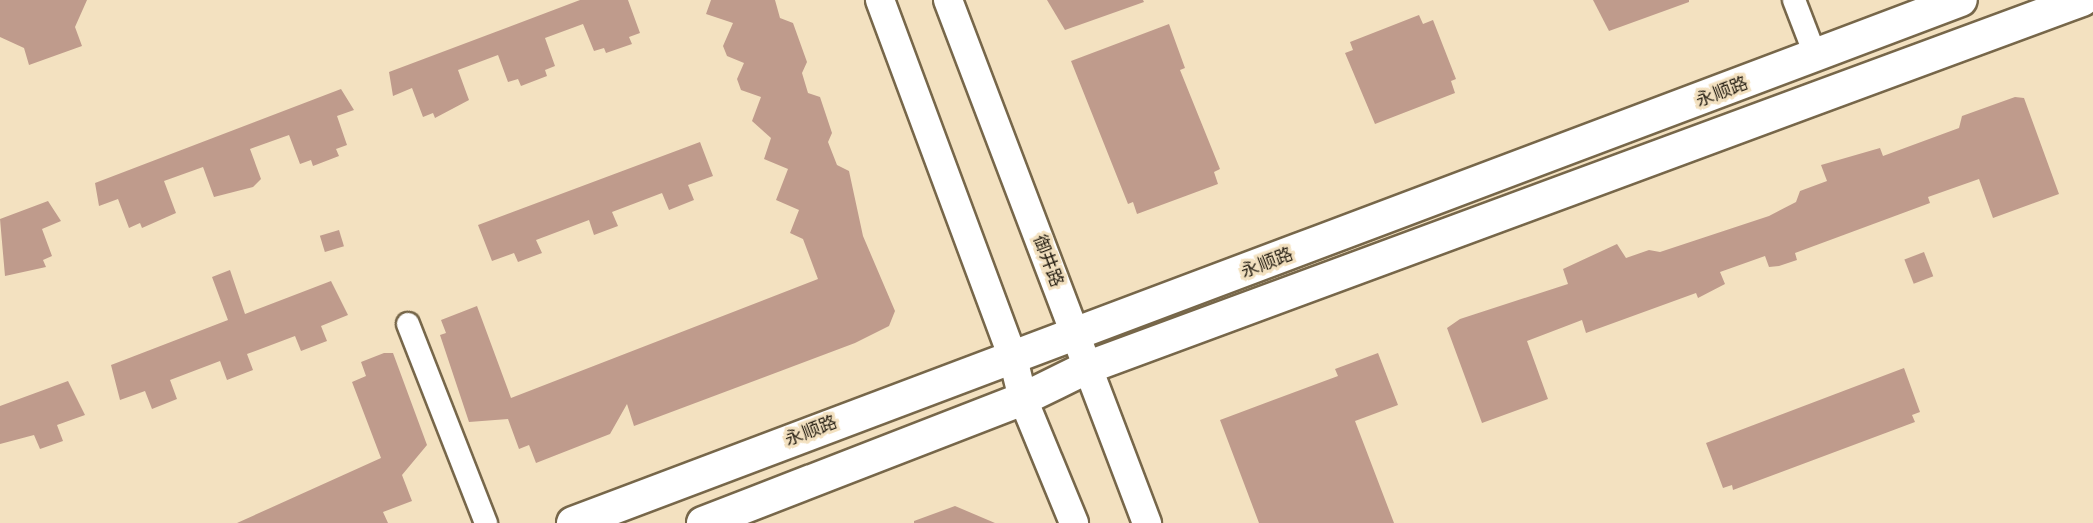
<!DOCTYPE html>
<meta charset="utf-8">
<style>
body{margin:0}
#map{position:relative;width:2093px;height:523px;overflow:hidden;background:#f3e1c0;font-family:"Work Sans","Noto Sans SC",sans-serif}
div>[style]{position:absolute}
.building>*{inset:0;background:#bf9b8c;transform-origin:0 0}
.roads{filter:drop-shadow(2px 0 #77674a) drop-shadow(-2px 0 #77674a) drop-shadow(0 2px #77674a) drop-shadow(0 -2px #77674a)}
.minor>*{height:22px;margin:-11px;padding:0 11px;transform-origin:11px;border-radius:11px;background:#fff}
.tertiary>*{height:28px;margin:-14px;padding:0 14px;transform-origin:14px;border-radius:14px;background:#fff}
.secondary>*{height:32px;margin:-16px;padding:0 16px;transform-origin:16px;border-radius:16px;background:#fff}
span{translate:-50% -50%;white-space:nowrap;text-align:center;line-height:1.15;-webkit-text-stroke:6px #f3e1c0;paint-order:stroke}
.street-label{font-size:18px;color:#241d11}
</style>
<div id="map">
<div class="building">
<div style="clip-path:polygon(0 0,87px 0,75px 27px,82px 46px,29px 65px,24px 48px,0 37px)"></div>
<div style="clip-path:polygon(580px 0,628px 0,640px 33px,629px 37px,632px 44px,606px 53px,604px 48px,594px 51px,583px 24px,545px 38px,555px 66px,545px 70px,547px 76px,521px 86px,518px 79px,508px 82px,498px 55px,458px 70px,469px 100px,435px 118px,433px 113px,423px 117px,412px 88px,393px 96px,389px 72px)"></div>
<div style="clip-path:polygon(711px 0,775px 0,780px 18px,793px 23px,807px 62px,802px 73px,808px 93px,820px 97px,832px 133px,828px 142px,837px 165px,849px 171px,863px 236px,895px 311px,889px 326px,855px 343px,634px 426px,627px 404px,610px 434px,536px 463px,529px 445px,519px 449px,508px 419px,469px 422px,440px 335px,446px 333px,441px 320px,477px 306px,511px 398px,818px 279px,803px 239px,790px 233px,799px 210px,776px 200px,788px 169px,764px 159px,771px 138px,752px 121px,761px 97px,741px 90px,737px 79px,744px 63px,727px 56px,723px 46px,733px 23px,706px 14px)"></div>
<div style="clip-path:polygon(1047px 0,1143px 0,1144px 2px,1065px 30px)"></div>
<div style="clip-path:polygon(1593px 0,1689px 0,1689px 2px,1609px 31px)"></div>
<div style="clip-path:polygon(1419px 15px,1423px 24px,1433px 20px,1456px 79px,1451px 81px,1455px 93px,1375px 124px,1345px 53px,1353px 50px,1350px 42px)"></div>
<div style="clip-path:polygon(1169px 24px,1185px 68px,1180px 70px,1220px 169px,1214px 172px,1218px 184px,1137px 214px,1133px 202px,1128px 204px,1071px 61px)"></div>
<div style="clip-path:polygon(341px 89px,354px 110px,337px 116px,347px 145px,336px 149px,339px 156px,313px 166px,311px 160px,300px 164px,289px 135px,250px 149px,261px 179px,253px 187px,214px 197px,203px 167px,164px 181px,176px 213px,142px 228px,140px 223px,129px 228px,118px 199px,99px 206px,95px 183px)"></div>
<div style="clip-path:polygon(2015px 97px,2024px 98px,2059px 194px,1993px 218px,1979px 179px,1928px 197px,1930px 203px,1795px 253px,1797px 260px,1779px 266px,1769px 267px,1765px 256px,1720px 272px,1725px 284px,1698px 298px,1696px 293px,1586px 333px,1582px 320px,1527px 341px,1548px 399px,1482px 423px,1447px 328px,1460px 319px,1568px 284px,1563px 269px,1617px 244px,1626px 258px,1649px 250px,1660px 252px,1769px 216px,1796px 202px,1800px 191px,1827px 181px,1821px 165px,1880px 148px,1883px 156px,1959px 128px,1962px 116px)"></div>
<div style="clip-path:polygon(700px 142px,713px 176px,688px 185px,694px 200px,669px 210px,662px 193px,612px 212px,618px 226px,594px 235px,589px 220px,536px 240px,542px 253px,518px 262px,514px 253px,492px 261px,478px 225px)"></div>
<div style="clip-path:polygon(48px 201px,61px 221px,42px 229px,52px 256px,43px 260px,46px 267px,5px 276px,0 219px)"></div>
<div style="left:339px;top:230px;width:17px;height:20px;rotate:73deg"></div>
<div style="left:1924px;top:252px;width:26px;height:21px;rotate:69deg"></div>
<div style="clip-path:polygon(230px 270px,245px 314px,331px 281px,348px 315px,321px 326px,327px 341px,301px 351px,295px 336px,247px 354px,253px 370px,227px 380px,220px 361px,170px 380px,177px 399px,152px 409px,145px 391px,120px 400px,111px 365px,228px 320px,212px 277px)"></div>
<div style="clip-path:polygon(384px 353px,393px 353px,427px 445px,402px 475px,412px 501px,383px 512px,388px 523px,237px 523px,381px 458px,352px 382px,366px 376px,361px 362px)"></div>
<div style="clip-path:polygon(1378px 353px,1398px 405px,1355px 421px,1394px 523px,1259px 523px,1220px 420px,1338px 376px,1335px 369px)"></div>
<div style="clip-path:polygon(1904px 368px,1920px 412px,1912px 415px,1915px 422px,1733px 490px,1732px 485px,1723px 488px,1706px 443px)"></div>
<div style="clip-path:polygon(68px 381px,85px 415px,57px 425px,63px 441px,40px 449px,34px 435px,0 444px,0 406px)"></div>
<div style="clip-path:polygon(955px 506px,995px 523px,914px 523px,914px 521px)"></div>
</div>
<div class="roads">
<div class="minor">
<div style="left:1794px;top:0;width:61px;rotate:68.9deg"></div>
<div style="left:408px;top:324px;width:214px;rotate:68.6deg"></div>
</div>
<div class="tertiary">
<div style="left:880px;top:0;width:378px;rotate:69.6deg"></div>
<div style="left:1012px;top:354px;width:46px;rotate:76.3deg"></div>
<div style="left:1023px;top:399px;width:134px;rotate:67.6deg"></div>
<div style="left:948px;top:0;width:560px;rotate:69.17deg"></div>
</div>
<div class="secondary">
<div style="left:573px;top:523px;width:1483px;rotate:-20.65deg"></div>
<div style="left:703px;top:523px;width:343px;rotate:-21.2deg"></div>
<div style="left:1023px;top:399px;width:70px;rotate:-26.2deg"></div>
<div style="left:1086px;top:368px;width:1062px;rotate:-20.28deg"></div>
</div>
</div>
<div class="street-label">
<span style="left:1722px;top:92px;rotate:-21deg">永顺路</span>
<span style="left:1048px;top:261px;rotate:69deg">御井路</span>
<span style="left:1267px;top:263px;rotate:-21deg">永顺路</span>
<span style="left:811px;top:431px;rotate:-21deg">永顺路</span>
</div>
</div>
